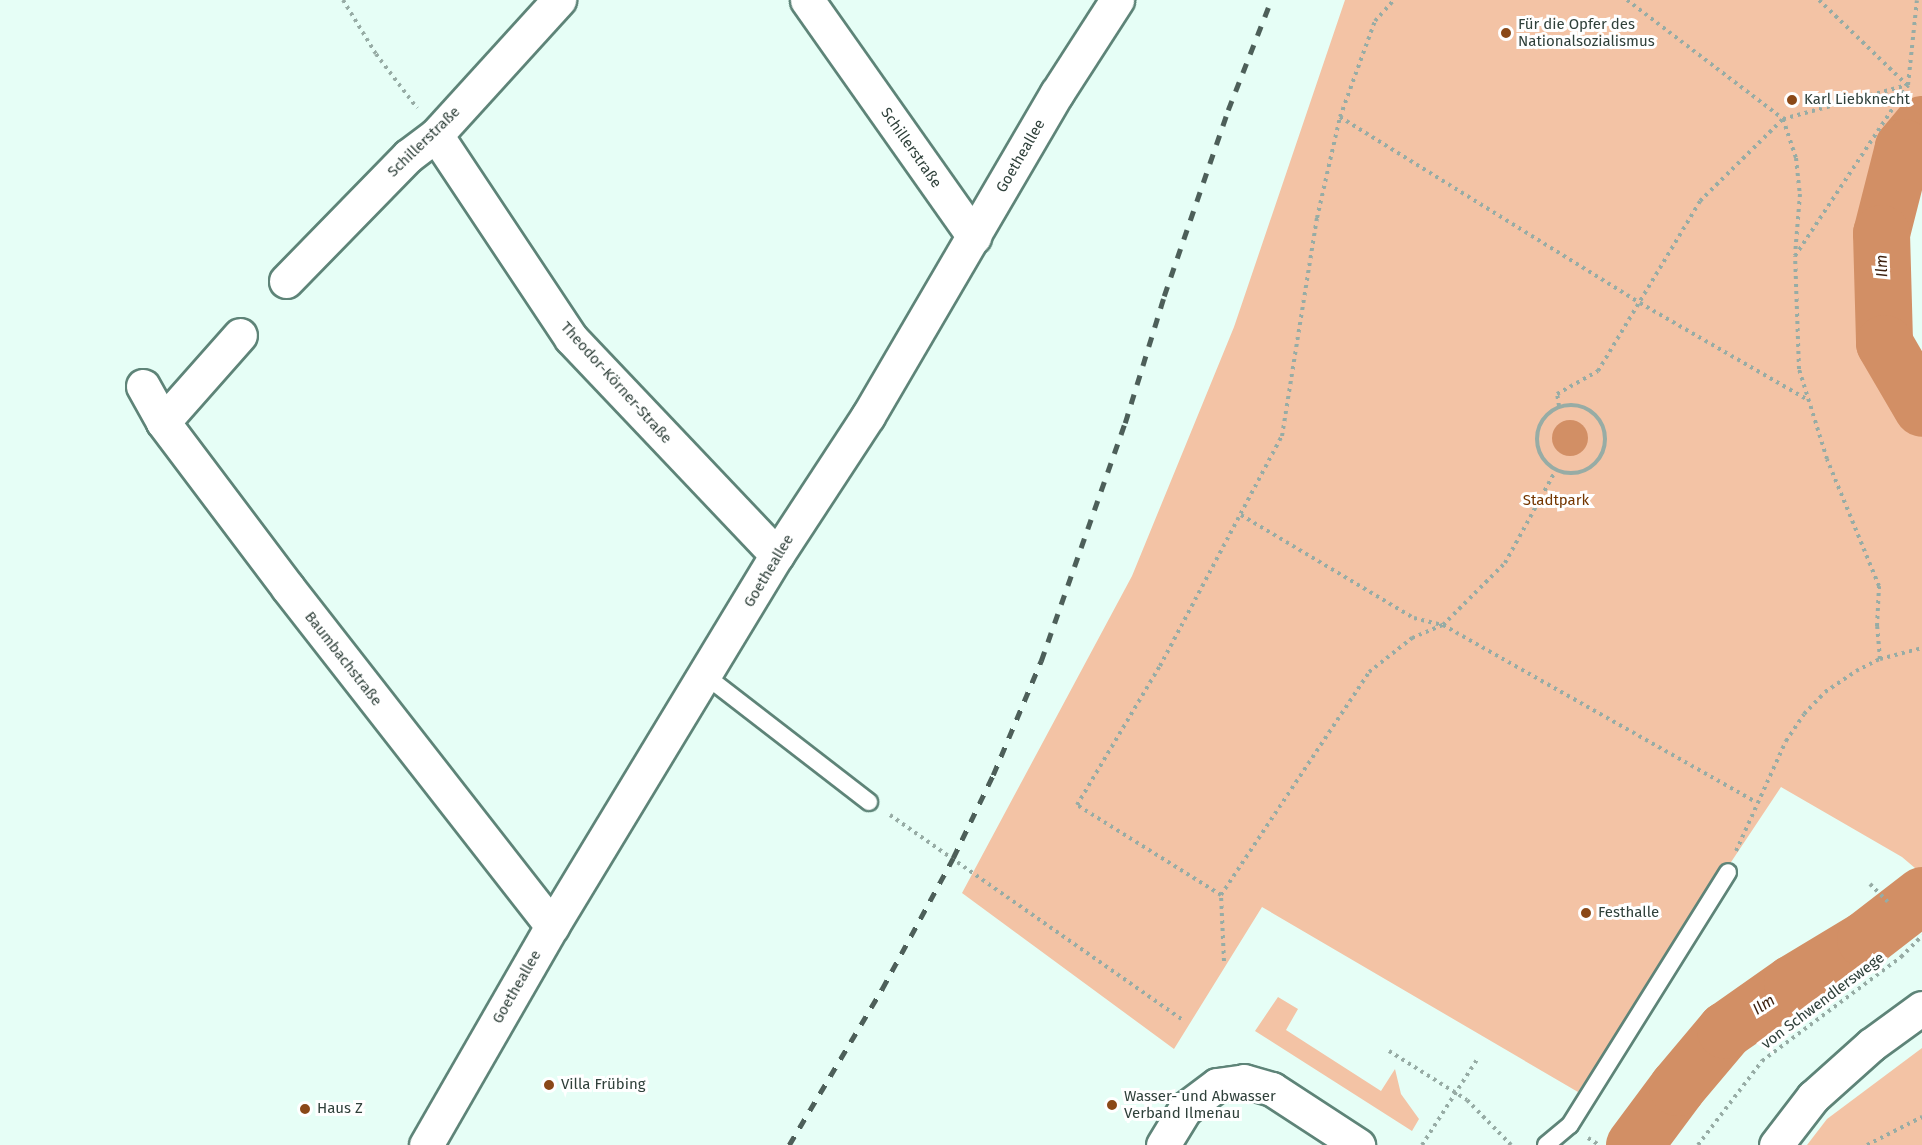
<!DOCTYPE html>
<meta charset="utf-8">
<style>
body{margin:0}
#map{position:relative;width:1922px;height:1145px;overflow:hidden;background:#e6fef6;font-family:"Fira Sans",sans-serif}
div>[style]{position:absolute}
.green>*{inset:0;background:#f3c3a5}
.water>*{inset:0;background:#d28f65}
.round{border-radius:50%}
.river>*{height:57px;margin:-28.5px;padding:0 28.5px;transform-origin:28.5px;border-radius:28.5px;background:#d28f65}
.path>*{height:4px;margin-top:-2px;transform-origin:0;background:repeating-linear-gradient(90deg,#97aca5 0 3px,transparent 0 7.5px)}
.path>.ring{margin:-2px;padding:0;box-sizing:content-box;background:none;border:4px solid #97aca5;border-radius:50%}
.roads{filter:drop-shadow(2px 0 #5e8478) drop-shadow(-2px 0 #5e8478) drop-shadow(0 2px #5e8478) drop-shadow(0 -2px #5e8478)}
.service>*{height:16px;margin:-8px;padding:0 8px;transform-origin:8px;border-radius:8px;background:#fff}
.minor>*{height:33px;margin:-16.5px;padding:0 16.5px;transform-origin:16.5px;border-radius:16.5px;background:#fff}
.secondary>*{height:33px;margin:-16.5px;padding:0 16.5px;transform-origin:16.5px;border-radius:16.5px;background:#fff}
.rail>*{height:4.5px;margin-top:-2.25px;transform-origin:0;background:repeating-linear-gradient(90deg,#4d5f59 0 10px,transparent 0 20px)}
.dots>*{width:16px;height:16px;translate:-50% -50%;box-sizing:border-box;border:3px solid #fff;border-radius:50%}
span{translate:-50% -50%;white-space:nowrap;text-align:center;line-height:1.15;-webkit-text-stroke:6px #fff;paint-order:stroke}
.poi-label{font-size:15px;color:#2f403a}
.left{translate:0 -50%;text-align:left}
.street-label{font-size:15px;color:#2f403a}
.park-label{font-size:15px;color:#743600}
.water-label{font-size:16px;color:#3e2210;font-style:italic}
</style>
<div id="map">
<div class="green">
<div style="clip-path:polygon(1345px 0,1922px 0,1922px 124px,1903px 147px,1881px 233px,1884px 343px,1922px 408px,1922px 874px,1902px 857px,1781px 787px,1578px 1092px,1262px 907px,1174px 1049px,962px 893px,1132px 576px,1234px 327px)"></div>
<div style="clip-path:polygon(1278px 997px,1298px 1009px,1286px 1030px,1381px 1091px,1395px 1069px,1401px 1094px,1419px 1119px,1412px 1131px,1255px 1031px)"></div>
<div style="clip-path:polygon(1922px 1048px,1922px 1145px,1807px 1145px,1827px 1119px)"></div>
</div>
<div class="water">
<div class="round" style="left:1552px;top:420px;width:36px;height:36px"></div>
</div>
<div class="river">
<div style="left:1922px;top:124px;width:30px;rotate:130deg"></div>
<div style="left:1903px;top:147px;width:89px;rotate:104.3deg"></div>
<div style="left:1881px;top:233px;width:110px;rotate:88.4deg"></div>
<div style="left:1884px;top:343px;width:75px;rotate:59.7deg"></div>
<div style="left:1634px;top:1145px;width:72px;rotate:-53.4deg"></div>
<div style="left:1677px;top:1087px;width:75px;rotate:-49.9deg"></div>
<div style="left:1725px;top:1030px;width:82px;rotate:-35deg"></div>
<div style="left:1792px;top:983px;width:85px;rotate:-31.1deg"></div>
<div style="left:1865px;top:939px;width:72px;rotate:-37.7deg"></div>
</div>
<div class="path">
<div style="left:343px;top:0;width:63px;rotate:58.6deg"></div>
<div style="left:376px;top:54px;width:68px;rotate:52.8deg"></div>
<div style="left:1627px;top:0;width:196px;rotate:37.3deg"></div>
<div style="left:1783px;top:119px;width:41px;rotate:71.6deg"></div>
<div style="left:1796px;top:158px;width:36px;rotate:84deg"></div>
<div style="left:1800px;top:194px;width:61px;rotate:94.7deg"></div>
<div style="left:1819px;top:0;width:122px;rotate:44deg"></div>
<div style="left:1340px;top:117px;width:353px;rotate:31.8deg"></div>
<div style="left:1640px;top:303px;width:194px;rotate:30deg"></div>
<div class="ring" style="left:1537px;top:405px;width:64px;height:64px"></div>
<div style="left:1559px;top:406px;width:12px;rotate:-99deg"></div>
<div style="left:1557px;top:394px;width:47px;rotate:-29.3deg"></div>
<div style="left:1598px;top:371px;width:198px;rotate:-59deg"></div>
<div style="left:1700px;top:201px;width:117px;rotate:-44.7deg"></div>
<div style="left:1783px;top:119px;width:129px;rotate:-15.3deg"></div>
<div style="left:1241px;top:515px;width:201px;rotate:30.8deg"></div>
<div style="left:1414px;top:618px;width:30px;rotate:14deg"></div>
<div style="left:1443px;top:625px;width:360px;rotate:29.5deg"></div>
<div style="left:1880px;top:659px;width:43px;rotate:-14.7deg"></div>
<div style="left:890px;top:815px;width:359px;rotate:35deg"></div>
<div style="left:1736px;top:851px;width:121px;rotate:-65.6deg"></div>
<div style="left:1786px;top:741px;width:32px;rotate:-56deg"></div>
<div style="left:1804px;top:714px;width:30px;rotate:-46deg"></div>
<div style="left:1825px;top:692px;width:37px;rotate:-34deg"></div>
<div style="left:1856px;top:671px;width:27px;rotate:-27deg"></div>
<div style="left:1880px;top:659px;width:33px;rotate:-95deg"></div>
<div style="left:1877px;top:626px;width:40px;rotate:-87.1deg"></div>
<div style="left:1879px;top:586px;width:137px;rotate:-112.3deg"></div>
<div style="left:1827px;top:459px;width:94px;rotate:-107.3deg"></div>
<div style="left:1799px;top:369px;width:113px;rotate:-92deg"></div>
<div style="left:1795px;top:256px;width:205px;rotate:-56.5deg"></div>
<div style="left:1908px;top:85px;width:85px;rotate:-84deg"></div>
<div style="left:1870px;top:884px;width:25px;rotate:45deg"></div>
<div style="left:1221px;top:895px;width:170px;rotate:-148deg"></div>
<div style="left:1077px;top:805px;width:162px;rotate:-59.2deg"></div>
<div style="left:1160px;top:666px;width:260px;rotate:-62.1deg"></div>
<div style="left:1282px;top:436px;width:221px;rotate:-80.9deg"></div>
<div style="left:1317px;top:218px;width:104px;rotate:-77.2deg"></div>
<div style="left:1340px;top:117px;width:102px;rotate:-70deg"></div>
<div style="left:1375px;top:21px;width:28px;rotate:-48deg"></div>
<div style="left:1224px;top:961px;width:66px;rotate:-92.6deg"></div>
<div style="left:1221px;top:895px;width:268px;rotate:-56.4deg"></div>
<div style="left:1369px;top:672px;width:55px;rotate:-38.3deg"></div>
<div style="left:1412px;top:638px;width:34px;rotate:-23deg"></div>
<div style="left:1443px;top:625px;width:88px;rotate:-45deg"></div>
<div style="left:1505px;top:563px;width:106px;rotate:-61.3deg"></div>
<div style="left:1389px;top:1051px;width:92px;rotate:32.1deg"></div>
<div style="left:1467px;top:1100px;width:63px;rotate:45.6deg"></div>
<div style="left:1588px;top:1138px;width:13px;rotate:32deg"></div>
<div style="left:1422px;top:1145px;width:103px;rotate:-57.2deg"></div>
<div style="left:1698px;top:1145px;width:106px;rotate:-52.7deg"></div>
<div style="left:1762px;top:1061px;width:174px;rotate:-36.8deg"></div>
<div style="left:1901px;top:957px;width:30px;rotate:-45deg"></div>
<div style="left:1867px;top:1145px;width:62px;rotate:-27deg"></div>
</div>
<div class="roads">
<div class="service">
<div style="left:706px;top:676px;width:206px;rotate:37.7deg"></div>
<div style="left:1546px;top:1145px;width:31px;rotate:-40deg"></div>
<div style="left:1570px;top:1125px;width:298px;rotate:-58deg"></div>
</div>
<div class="minor">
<div style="left:807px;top:0;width:290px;rotate:54.8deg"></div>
<div style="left:436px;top:135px;width:244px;rotate:56.4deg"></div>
<div style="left:571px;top:338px;width:299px;rotate:46.5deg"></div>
<div style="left:286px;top:281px;width:175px;rotate:-45.7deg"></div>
<div style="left:408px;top:156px;width:35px;rotate:-37deg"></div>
<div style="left:436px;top:135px;width:183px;rotate:-47.7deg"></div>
<div style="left:143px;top:386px;width:41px;rotate:60.9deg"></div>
<div style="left:163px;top:422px;width:208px;rotate:53deg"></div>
<div style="left:288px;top:588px;width:429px;rotate:52deg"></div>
<div style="left:163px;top:422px;width:116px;rotate:-48.5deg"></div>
<div style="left:426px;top:1145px;width:253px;rotate:-60.1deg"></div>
<div style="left:552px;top:926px;width:434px;rotate:-58.8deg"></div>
<div style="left:777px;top:555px;width:166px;rotate:-56.8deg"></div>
<div style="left:868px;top:416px;width:374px;rotate:-59.7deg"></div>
<div style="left:1057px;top:93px;width:111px;rotate:-57.2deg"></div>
<div style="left:1163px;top:1145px;width:42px;rotate:-58.6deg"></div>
<div style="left:1185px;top:1109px;width:40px;rotate:-37deg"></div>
<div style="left:1217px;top:1085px;width:27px;rotate:-8deg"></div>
<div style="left:1244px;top:1081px;width:29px;rotate:16deg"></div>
<div style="left:1272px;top:1089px;width:103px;rotate:33.1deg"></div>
</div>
<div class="secondary">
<div style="left:1776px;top:1145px;width:61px;rotate:-52.4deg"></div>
<div style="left:1813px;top:1097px;width:78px;rotate:-41.9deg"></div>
<div style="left:1871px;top:1045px;width:63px;rotate:-36deg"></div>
</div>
</div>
<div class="rail">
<div style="left:789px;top:1145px;width:182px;rotate:-59.2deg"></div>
<div style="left:882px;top:989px;width:149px;rotate:-61.5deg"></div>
<div style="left:953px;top:858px;width:92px;rotate:-64.3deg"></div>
<div style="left:993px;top:775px;width:124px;rotate:-67.2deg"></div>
<div style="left:1041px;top:661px;width:252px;rotate:-70.6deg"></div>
<div style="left:1125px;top:423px;width:133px;rotate:-72.9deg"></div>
<div style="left:1164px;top:296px;width:197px;rotate:-71deg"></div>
<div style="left:1228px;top:110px;width:118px;rotate:-68.6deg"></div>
</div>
<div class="dots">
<div style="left:1506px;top:33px;background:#8a4817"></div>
<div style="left:1792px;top:100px;background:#8a4817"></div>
<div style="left:1586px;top:913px;background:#8a4817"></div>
<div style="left:549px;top:1085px;background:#8a4817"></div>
<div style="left:1112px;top:1105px;background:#8a4817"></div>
<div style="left:305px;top:1109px;background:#8a4817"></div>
</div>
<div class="poi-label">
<span class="left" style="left:1518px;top:33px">Für die Opfer des<br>Nationalsozialismus</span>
<span class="left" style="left:1804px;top:100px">Karl Liebknecht</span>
<span class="left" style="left:1598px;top:913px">Festhalle</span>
<span class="left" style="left:561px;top:1085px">Villa Frübing</span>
<span class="left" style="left:1124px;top:1105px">Wasser- und Abwasser<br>Verband Ilmenau</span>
<span class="left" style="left:317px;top:1109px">Haus Z</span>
</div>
<div class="street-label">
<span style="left:424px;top:142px;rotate:-44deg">Schillerstraße</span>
<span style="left:911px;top:148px;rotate:55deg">Schillerstraße</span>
<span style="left:1021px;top:156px;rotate:-60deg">Goetheallee</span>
<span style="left:616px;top:383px;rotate:48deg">Theodor-Körner-Straße</span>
<span style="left:769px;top:571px;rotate:-59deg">Goetheallee</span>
<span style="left:343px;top:659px;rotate:52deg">Baumbachstraße</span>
<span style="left:517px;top:987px;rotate:-60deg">Goetheallee</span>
<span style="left:1823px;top:1001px;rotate:-37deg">von Schwendlerswege</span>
</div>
<div class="park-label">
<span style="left:1556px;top:501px">Stadtpark</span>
</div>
<div class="water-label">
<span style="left:1882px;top:266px;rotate:-92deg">Ilm</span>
<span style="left:1764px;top:1005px;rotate:-33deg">Ilm</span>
</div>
</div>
